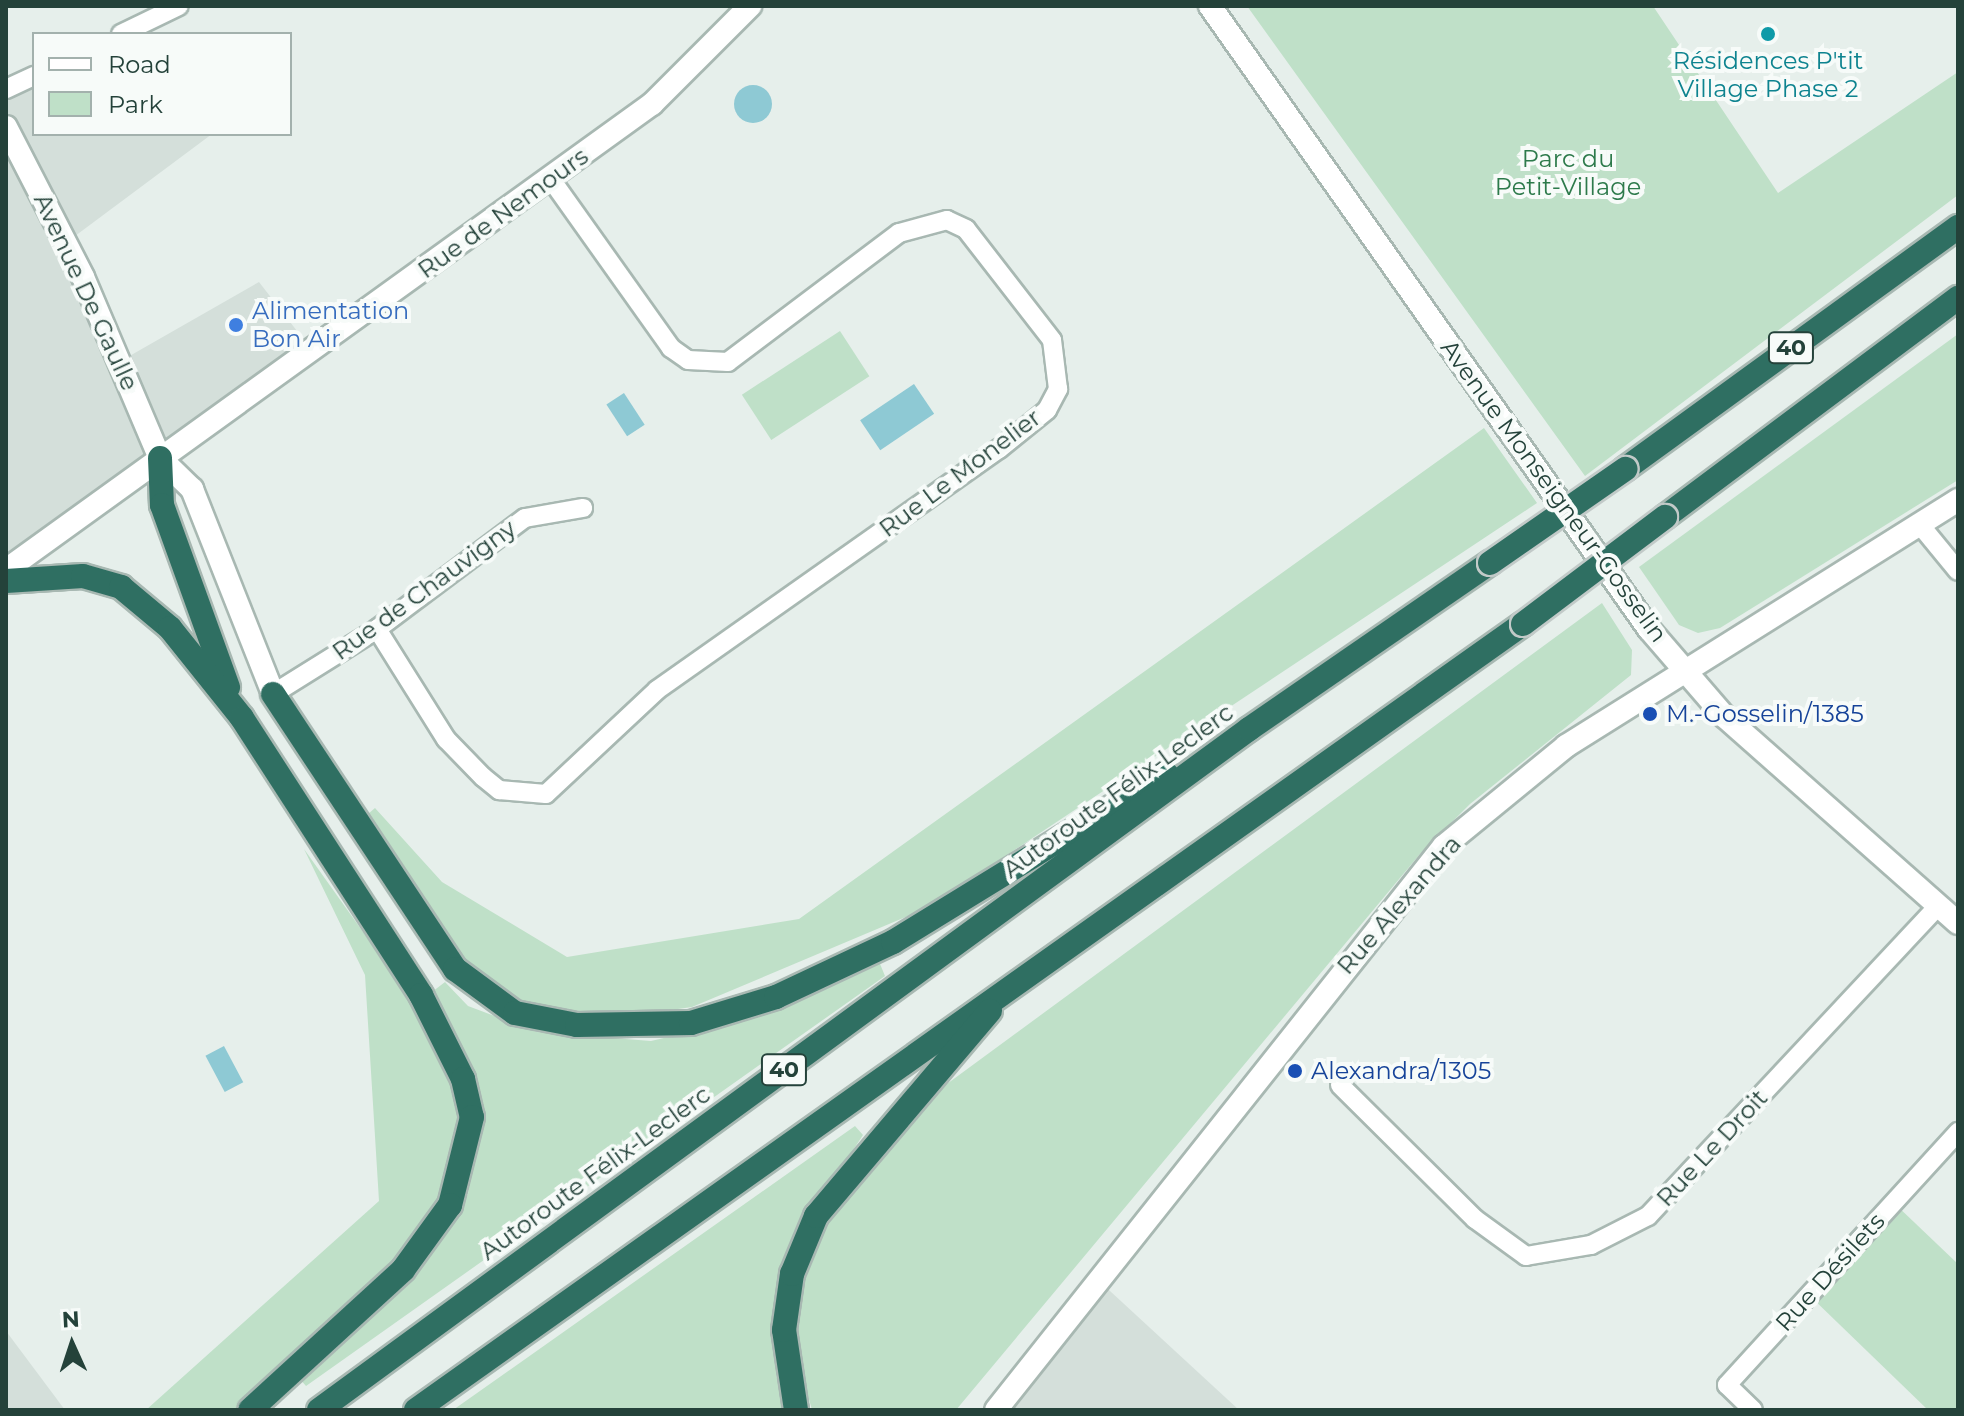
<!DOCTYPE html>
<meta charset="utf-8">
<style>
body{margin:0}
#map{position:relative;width:1964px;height:1416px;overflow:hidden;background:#e6efeb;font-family:Montserrat,sans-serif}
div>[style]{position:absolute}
.built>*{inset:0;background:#d4dfda}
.green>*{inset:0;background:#bfe0c8;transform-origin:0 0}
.water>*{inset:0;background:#8ec9d4;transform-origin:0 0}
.round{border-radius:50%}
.roads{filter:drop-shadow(2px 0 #a8b8b2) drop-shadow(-2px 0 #a8b8b2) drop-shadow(0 2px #a8b8b2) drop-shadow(0 -2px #a8b8b2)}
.minor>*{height:18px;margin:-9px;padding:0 9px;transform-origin:9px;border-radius:9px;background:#fff}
.tertiary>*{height:22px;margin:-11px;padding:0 11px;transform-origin:11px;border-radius:11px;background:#fff}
.motorway>*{height:24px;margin:-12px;padding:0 12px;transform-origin:12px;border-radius:12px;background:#2f6f62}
.bridges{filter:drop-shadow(2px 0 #c2cac8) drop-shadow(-2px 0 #c2cac8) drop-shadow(0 2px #c2cac8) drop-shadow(0 -2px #c2cac8)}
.motorway-bridge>*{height:24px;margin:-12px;padding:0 12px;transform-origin:12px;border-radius:12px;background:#2f6f62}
.dots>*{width:22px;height:22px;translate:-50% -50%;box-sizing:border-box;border:4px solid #f7fbf9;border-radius:50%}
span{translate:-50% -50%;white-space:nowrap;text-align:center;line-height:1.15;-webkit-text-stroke:8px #f7fbf9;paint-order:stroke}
.shield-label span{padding:2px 6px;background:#f7fbf9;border:2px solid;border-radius:6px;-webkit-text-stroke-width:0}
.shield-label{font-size:22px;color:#24423a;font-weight:700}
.culture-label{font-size:24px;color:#0d838f}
.park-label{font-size:24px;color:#2d7a4b}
.street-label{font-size:24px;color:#24423a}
.shop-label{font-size:24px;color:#366cbe}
.left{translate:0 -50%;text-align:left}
.transit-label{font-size:24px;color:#164399}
.frame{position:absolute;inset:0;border:8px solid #24423a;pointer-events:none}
.legend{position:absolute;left:32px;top:32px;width:260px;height:104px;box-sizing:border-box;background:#f7fbf9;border:2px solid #a3b1ad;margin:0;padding:10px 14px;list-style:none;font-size:24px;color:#24423a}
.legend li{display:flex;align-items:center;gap:16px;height:40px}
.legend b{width:40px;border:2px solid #a3b1ad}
.north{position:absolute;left:32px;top:1304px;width:80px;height:80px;-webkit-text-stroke:6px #f7fbf9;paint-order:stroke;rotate:357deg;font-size:22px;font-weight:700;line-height:32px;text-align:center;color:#24423a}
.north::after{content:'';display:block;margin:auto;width:28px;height:36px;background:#24423a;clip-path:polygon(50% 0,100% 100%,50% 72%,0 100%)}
</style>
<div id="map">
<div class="built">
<div style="clip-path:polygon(34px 76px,34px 134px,212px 134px,67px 242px,119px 362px,259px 282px,311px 349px,6px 570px,6px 89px)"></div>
<div style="clip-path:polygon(1097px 1279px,1239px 1410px,996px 1410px)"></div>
<div style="clip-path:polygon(6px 1331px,65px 1410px,6px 1410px)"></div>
</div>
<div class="green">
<div style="clip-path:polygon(1247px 6px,1653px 6px,1778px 193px,1958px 72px,1958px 195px,1585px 476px)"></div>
<div style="left:840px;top:331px;width:54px;height:117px;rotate:57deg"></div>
<div style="clip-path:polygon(1958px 334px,1958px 480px,1720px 628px,1698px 633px,1679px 625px,1639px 567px)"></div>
<div style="clip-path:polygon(1484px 428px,1537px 503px,927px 908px,692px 1007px,622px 1017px,523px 1003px,454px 951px,361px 820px,375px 808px,442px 882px,567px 957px,799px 919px)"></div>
<div style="clip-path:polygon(1602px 603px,1632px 650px,1631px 675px,1470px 804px,1420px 854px,956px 1410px,812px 1410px,796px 1353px,804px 1265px,823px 1223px,906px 1114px)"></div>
<div style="clip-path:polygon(304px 849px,437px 1036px,460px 1093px,460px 1151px,446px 1196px,419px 1238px,242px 1410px,146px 1410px,379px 1201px,365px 975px)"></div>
<div style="clip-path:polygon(878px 959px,885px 976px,306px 1386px,298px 1377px,451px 1223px,468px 1194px,481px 1101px,472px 1065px,432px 992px,445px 982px,468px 1006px,537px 1032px,651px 1041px,711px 1027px)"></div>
<div style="clip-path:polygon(855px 1126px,863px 1135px,802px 1227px,776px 1311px,776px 1375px,786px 1410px,453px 1410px)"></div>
<div style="clip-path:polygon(1894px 1203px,1958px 1264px,1958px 1410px,1928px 1410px,1809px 1295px)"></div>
</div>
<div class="water">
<div class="round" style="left:734px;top:85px;width:38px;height:38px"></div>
<div style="left:914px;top:384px;width:36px;height:65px;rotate:56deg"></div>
<div style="left:624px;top:393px;width:38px;height:21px;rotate:57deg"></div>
<div style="left:224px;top:1046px;width:41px;height:21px;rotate:62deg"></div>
</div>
<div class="roads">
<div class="minor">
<div style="left:121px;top:34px;width:64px;rotate:-25.8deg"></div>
<div style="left:6px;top:89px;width:31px;rotate:-25deg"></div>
<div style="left:1921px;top:526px;width:58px;rotate:50.6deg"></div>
<div style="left:377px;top:629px;width:130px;rotate:57.9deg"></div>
<div style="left:446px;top:739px;width:53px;rotate:45.8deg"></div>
<div style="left:483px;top:777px;width:21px;rotate:39deg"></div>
<div style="left:499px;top:790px;width:47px;rotate:4.9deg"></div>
<div style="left:546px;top:794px;width:152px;rotate:-43.1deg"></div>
<div style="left:657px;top:690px;width:418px;rotate:-35.2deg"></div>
<div style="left:999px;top:449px;width:62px;rotate:-39.1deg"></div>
<div style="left:1047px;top:410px;width:24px;rotate:-62deg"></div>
<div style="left:1058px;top:389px;width:49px;rotate:-97deg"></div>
<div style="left:1052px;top:340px;width:140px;rotate:-127.8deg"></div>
<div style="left:966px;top:229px;width:21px;rotate:-155deg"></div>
<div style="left:947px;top:220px;width:50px;rotate:164.8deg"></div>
<div style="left:899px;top:233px;width:214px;rotate:143deg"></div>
<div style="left:728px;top:362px;width:40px;rotate:-177.1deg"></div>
<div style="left:688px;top:360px;width:21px;rotate:-145deg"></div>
<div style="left:671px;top:348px;width:207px;rotate:-125.4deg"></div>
<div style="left:273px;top:694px;width:123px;rotate:-32deg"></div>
<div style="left:377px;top:629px;width:185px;rotate:-36.9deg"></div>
<div style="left:525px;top:518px;width:59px;rotate:-9.8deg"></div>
<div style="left:1340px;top:1085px;width:190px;rotate:44.8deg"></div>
<div style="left:1475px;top:1219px;width:63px;rotate:36deg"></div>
<div style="left:1526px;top:1256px;width:66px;rotate:-9.6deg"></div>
<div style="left:1591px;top:1245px;width:64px;rotate:-27deg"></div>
<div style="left:1648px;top:1216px;width:426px;rotate:-46.9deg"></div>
<div style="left:1753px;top:1410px;width:36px;rotate:-136deg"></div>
<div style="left:1727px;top:1385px;width:343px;rotate:-47.6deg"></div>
</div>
<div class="tertiary">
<div style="left:1210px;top:6px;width:762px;rotate:54.83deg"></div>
<div style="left:1649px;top:629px;width:115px;rotate:49.2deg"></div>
<div style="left:1724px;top:716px;width:312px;rotate:41.5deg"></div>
<div style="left:6px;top:127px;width:169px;rotate:62.8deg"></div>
<div style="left:83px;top:277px;width:197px;rotate:67deg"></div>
<div style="left:160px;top:458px;width:45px;rotate:44.1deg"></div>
<div style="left:192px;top:489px;width:220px;rotate:68.4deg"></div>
<div style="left:6px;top:570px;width:797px;rotate:-35.81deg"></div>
<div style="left:652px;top:104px;width:139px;rotate:-45deg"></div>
<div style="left:996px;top:1410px;width:720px;rotate:-51.54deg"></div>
<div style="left:1444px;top:846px;width:158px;rotate:-39.3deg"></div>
<div style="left:1566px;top:746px;width:463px;rotate:-32.1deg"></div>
</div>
<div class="motorway">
<div style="left:160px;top:458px;width:47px;rotate:87.6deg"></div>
<div style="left:162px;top:505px;width:194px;rotate:70.1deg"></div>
<div style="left:1625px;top:469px;width:412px;rotate:-36deg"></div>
<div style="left:1665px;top:517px;width:366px;rotate:-36.8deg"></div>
<div style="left:6px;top:581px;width:77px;rotate:-3.7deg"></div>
<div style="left:83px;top:576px;width:40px;rotate:16deg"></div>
<div style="left:121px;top:587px;width:64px;rotate:39.9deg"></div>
<div style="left:170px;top:628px;width:115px;rotate:51.3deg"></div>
<div style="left:242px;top:718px;width:330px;rotate:57.1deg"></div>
<div style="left:421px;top:995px;width:94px;rotate:63.4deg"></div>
<div style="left:463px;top:1079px;width:39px;rotate:77deg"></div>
<div style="left:472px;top:1117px;width:91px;rotate:104deg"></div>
<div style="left:450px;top:1205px;width:80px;rotate:125.9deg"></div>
<div style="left:403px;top:1270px;width:207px;rotate:137.5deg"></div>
<div style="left:273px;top:694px;width:330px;rotate:56.5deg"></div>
<div style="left:455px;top:969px;width:74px;rotate:36.3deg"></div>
<div style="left:515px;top:1013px;width:63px;rotate:11deg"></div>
<div style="left:577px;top:1025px;width:114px;rotate:-1deg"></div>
<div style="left:691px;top:1023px;width:89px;rotate:-17deg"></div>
<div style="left:776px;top:997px;width:129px;rotate:-25.2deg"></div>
<div style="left:893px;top:942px;width:321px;rotate:-31.6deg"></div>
<div style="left:319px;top:1410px;width:1153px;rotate:-36.21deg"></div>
<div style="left:1249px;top:729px;width:293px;rotate:-34.6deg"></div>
<div style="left:416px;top:1410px;width:1358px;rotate:-35.38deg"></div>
<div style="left:796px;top:1410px;width:81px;rotate:-98.5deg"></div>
<div style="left:784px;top:1330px;width:57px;rotate:-81.9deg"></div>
<div style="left:792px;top:1274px;width:63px;rotate:-67.5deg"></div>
<div style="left:816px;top:1216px;width:269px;rotate:-49.7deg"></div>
</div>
</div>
<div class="bridges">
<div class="motorway-bridge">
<div style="left:1490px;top:563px;width:165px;rotate:-34.8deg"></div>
<div style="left:1523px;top:624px;width:178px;rotate:-37deg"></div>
</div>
</div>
<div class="dots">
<div style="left:1768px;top:34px;background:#0f9aa8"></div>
<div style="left:236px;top:325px;background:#3f7fe0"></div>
<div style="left:1650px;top:714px;background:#1a4fb4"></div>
<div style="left:1295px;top:1071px;background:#1a4fb4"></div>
</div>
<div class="shield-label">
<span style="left:1791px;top:348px">40</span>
<span style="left:784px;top:1070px">40</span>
</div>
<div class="culture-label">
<span style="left:1768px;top:75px">Résidences P'tit<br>Village Phase 2</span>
</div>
<div class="park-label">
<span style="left:1568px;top:173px">Parc du<br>Petit-Village</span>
</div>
<div class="street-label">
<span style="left:503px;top:213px;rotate:-36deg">Rue de Nemours</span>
<span style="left:86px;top:292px;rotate:65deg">Avenue De Gaulle</span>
<span style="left:960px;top:473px;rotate:-37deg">Rue Le Monelier</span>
<span style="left:1554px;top:491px;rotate:54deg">Avenue Monseigneur-Gosselin</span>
<span style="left:424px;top:590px;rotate:-36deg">Rue de Chauvigny</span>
<span style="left:1118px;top:791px;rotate:-36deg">Autoroute Félix-Leclerc</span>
<span style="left:1399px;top:905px;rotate:-49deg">Rue Alexandra</span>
<span style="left:1712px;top:1148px;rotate:-47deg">Rue Le Droit</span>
<span style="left:595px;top:1173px;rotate:-36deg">Autoroute Félix-Leclerc</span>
<span style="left:1830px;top:1272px;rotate:-48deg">Rue Désilets</span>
</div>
<div class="shop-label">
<span class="left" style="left:252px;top:325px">Alimentation<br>Bon Air</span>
</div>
<div class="transit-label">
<span class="left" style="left:1666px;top:714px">M.-Gosselin/1385</span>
<span class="left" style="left:1311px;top:1071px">Alexandra/1305</span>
</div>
<div class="frame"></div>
<ul class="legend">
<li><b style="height:10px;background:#fff"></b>Road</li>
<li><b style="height:22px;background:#bfe0c8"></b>Park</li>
</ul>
<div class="north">N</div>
</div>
